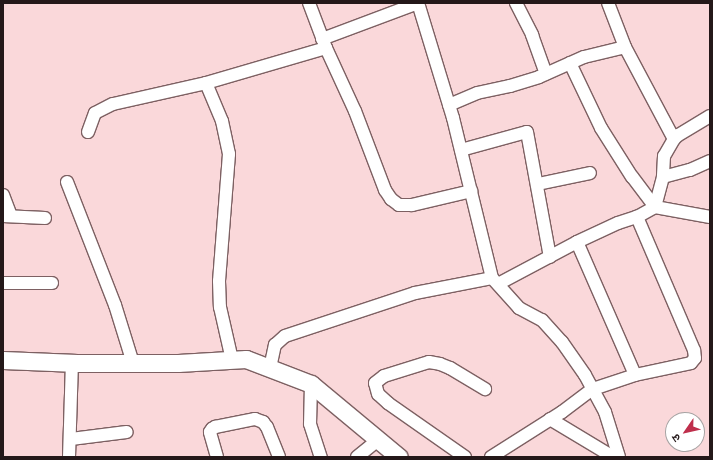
<!DOCTYPE html>
<meta charset="utf-8">
<style>
body{margin:0}
#map{position:relative;width:713px;height:460px;overflow:hidden;background:#fad8da;font-family:Lora,"Noto Sans Devanagari",serif}
div>[style]{position:absolute}
.roads{filter:drop-shadow(1px 0 #7d6062) drop-shadow(-1px 0 #7d6062) drop-shadow(0 1px #7d6062) drop-shadow(0 -1px #7d6062)}
.street>*{height:12px;margin:-6px;padding:0 6px;transform-origin:6px;border-radius:6px;background:#fff}
.secondary>*{height:17px;margin:-8.5px;padding:0 8.5px;transform-origin:8.5px;border-radius:8.5px;background:#fff}
span{translate:-50% -50%;white-space:nowrap;text-align:center;line-height:1.15;-webkit-text-stroke:4px #fff;paint-order:stroke}
.frame{position:absolute;inset:0;border:4px solid #241819;pointer-events:none}
.north{position:absolute;left:665px;top:412px;width:40px;height:40px;box-sizing:border-box;background:#fff;border:1px solid #a7a3a3;border-radius:50%;rotate:236deg;font-size:11px;font-weight:700;line-height:16px;text-align:center;color:#241819}
.north::after{content:'';display:block;margin:auto;width:14px;height:18px;background:#bf2f4c;clip-path:polygon(50% 0,100% 100%,50% 72%,0 100%)}
</style>
<div id="map">
<div class="roads">
<div class="street">
<div style="left:309px;top:3px;width:48px;rotate:69.3deg"></div>
<div style="left:326px;top:48px;width:69px;rotate:65.3deg"></div>
<div style="left:355px;top:111px;width:85px;rotate:69.2deg"></div>
<div style="left:385px;top:190px;width:11px;rotate:56deg"></div>
<div style="left:391px;top:199px;width:10px;rotate:37deg"></div>
<div style="left:399px;top:205px;width:13px"></div>
<div style="left:412px;top:205px;width:61px;rotate:-13.3deg"></div>
<div style="left:516px;top:3px;width:36px;rotate:63deg"></div>
<div style="left:532px;top:35px;width:41px;rotate:70.3deg"></div>
<div style="left:322px;top:39px;width:103px;rotate:-20.6deg"></div>
<div style="left:625px;top:47px;width:104px;rotate:62deg"></div>
<div style="left:206px;top:83px;width:41px;rotate:67.2deg"></div>
<div style="left:222px;top:121px;width:34px;rotate:78deg"></div>
<div style="left:229px;top:154px;width:127px;rotate:94.5deg"></div>
<div style="left:219px;top:281px;width:26px;rotate:88deg"></div>
<div style="left:220px;top:307px;width:54px;rotate:77.2deg"></div>
<div style="left:449px;top:105px;width:30px;rotate:-23deg"></div>
<div style="left:477px;top:93px;width:34px;rotate:-12deg"></div>
<div style="left:510px;top:86px;width:30px;rotate:-17deg"></div>
<div style="left:539px;top:77px;width:49px;rotate:-24deg"></div>
<div style="left:584px;top:57px;width:42px;rotate:-13.7deg"></div>
<div style="left:625px;top:47px;width:47px;rotate:-111.1deg"></div>
<div style="left:710px;top:116px;width:37px;rotate:149deg"></div>
<div style="left:678px;top:135px;width:6px;rotate:135deg"></div>
<div style="left:674px;top:139px;width:20px;rotate:120deg"></div>
<div style="left:664px;top:156px;width:21px;rotate:93deg"></div>
<div style="left:663px;top:177px;width:31px;rotate:105deg"></div>
<div style="left:655px;top:207px;width:56px;rotate:10.3deg"></div>
<div style="left:88px;top:132px;width:20px;rotate:-70deg"></div>
<div style="left:95px;top:113px;width:20px;rotate:-27deg"></div>
<div style="left:113px;top:104px;width:95px;rotate:-12.7deg"></div>
<div style="left:206px;top:83px;width:125px;rotate:-16.3deg"></div>
<div style="left:461px;top:150px;width:68px;rotate:-15.3deg"></div>
<div style="left:527px;top:132px;width:127px;rotate:79.6deg"></div>
<div style="left:663px;top:177px;width:28px;rotate:-15deg"></div>
<div style="left:690px;top:170px;width:22px;rotate:-24deg"></div>
<div style="left:67px;top:182px;width:132px;rotate:68.7deg"></div>
<div style="left:115px;top:305px;width:61px;rotate:72.8deg"></div>
<div style="left:538px;top:184px;width:53px;rotate:-11.9deg"></div>
<div style="left:3px;top:195px;width:22px;rotate:69deg"></div>
<div style="left:3px;top:216px;width:42px;rotate:2.7deg"></div>
<div style="left:577px;top:242px;width:145px;rotate:66.4deg"></div>
<div style="left:493px;top:279px;width:39px;rotate:48deg"></div>
<div style="left:519px;top:308px;width:26px;rotate:28deg"></div>
<div style="left:542px;top:320px;width:30px;rotate:48deg"></div>
<div style="left:562px;top:342px;width:40px;rotate:55.1deg"></div>
<div style="left:585px;top:375px;width:42px;rotate:61.6deg"></div>
<div style="left:605px;top:412px;width:47px;rotate:72.7deg"></div>
<div style="left:3px;top:283px;width:49px"></div>
<div style="left:498px;top:284px;width:89px;rotate:-28deg"></div>
<div style="left:577px;top:242px;width:45px;rotate:-24.9deg"></div>
<div style="left:618px;top:223px;width:20px;rotate:-18deg"></div>
<div style="left:637px;top:217px;width:21px;rotate:-29deg"></div>
<div style="left:655px;top:207px;width:38px;rotate:-127deg"></div>
<div style="left:632px;top:177px;width:58px;rotate:-122.3deg"></div>
<div style="left:601px;top:128px;width:72px;rotate:-115.5deg"></div>
<div style="left:270px;top:368px;width:24px;rotate:-78deg"></div>
<div style="left:275px;top:345px;width:13px;rotate:-42deg"></div>
<div style="left:285px;top:336px;width:137px;rotate:-18.3deg"></div>
<div style="left:415px;top:293px;width:78px;rotate:-11deg"></div>
<div style="left:492px;top:278px;width:165px;rotate:-103.7deg"></div>
<div style="left:453px;top:118px;width:120px;rotate:-106.9deg"></div>
<div style="left:311px;top:384px;width:40px;rotate:91.4deg"></div>
<div style="left:310px;top:424px;width:35px;rotate:72deg"></div>
<div style="left:550px;top:419px;width:74px;rotate:31.1deg"></div>
<div style="left:71px;top:439px;width:56px;rotate:-7.1deg"></div>
<div style="left:69px;top:457px;width:94px;rotate:-88.2deg"></div>
<div style="left:217px;top:457px;width:26px;rotate:-106deg"></div>
<div style="left:210px;top:432px;width:4px;rotate:-56deg"></div>
<div style="left:212px;top:429px;width:4px;rotate:-34deg"></div>
<div style="left:215px;top:427px;width:41px;rotate:-11.3deg"></div>
<div style="left:255px;top:419px;width:9px;rotate:21deg"></div>
<div style="left:263px;top:422px;width:6px;rotate:51deg"></div>
<div style="left:267px;top:427px;width:32px;rotate:68deg"></div>
<div style="left:357px;top:457px;width:27px;rotate:-39deg"></div>
<div style="left:465px;top:457px;width:94px;rotate:-145deg"></div>
<div style="left:388px;top:403px;width:13px;rotate:-138deg"></div>
<div style="left:378px;top:394px;width:11px;rotate:-105deg"></div>
<div style="left:375px;top:383px;width:11px;rotate:-38deg"></div>
<div style="left:384px;top:376px;width:47px;rotate:-17.3deg"></div>
<div style="left:429px;top:362px;width:11px;rotate:10deg"></div>
<div style="left:440px;top:364px;width:11px;rotate:22deg"></div>
<div style="left:450px;top:368px;width:41px;rotate:31deg"></div>
<div style="left:491px;top:457px;width:84px;rotate:-32.4deg"></div>
<div style="left:562px;top:412px;width:39px;rotate:-37deg"></div>
<div style="left:593px;top:389px;width:44px;rotate:-18.4deg"></div>
<div style="left:635px;top:375px;width:57px;rotate:-12.1deg"></div>
<div style="left:691px;top:363px;width:6px;rotate:-51deg"></div>
<div style="left:695px;top:358px;width:8px;rotate:-97deg"></div>
<div style="left:694px;top:350px;width:145px;rotate:-113.2deg"></div>
</div>
<div class="secondary">
<div style="left:3px;top:360px;width:74px;rotate:2.3deg"></div>
<div style="left:77px;top:363px;width:101px"></div>
<div style="left:178px;top:363px;width:68px;rotate:-3.4deg"></div>
<div style="left:246px;top:359px;width:70px;rotate:21deg"></div>
<div style="left:311px;top:384px;width:114px;rotate:39.7deg"></div>
</div>
</div>
<div class="frame"></div>
<div class="north">उ</div>
</div>
